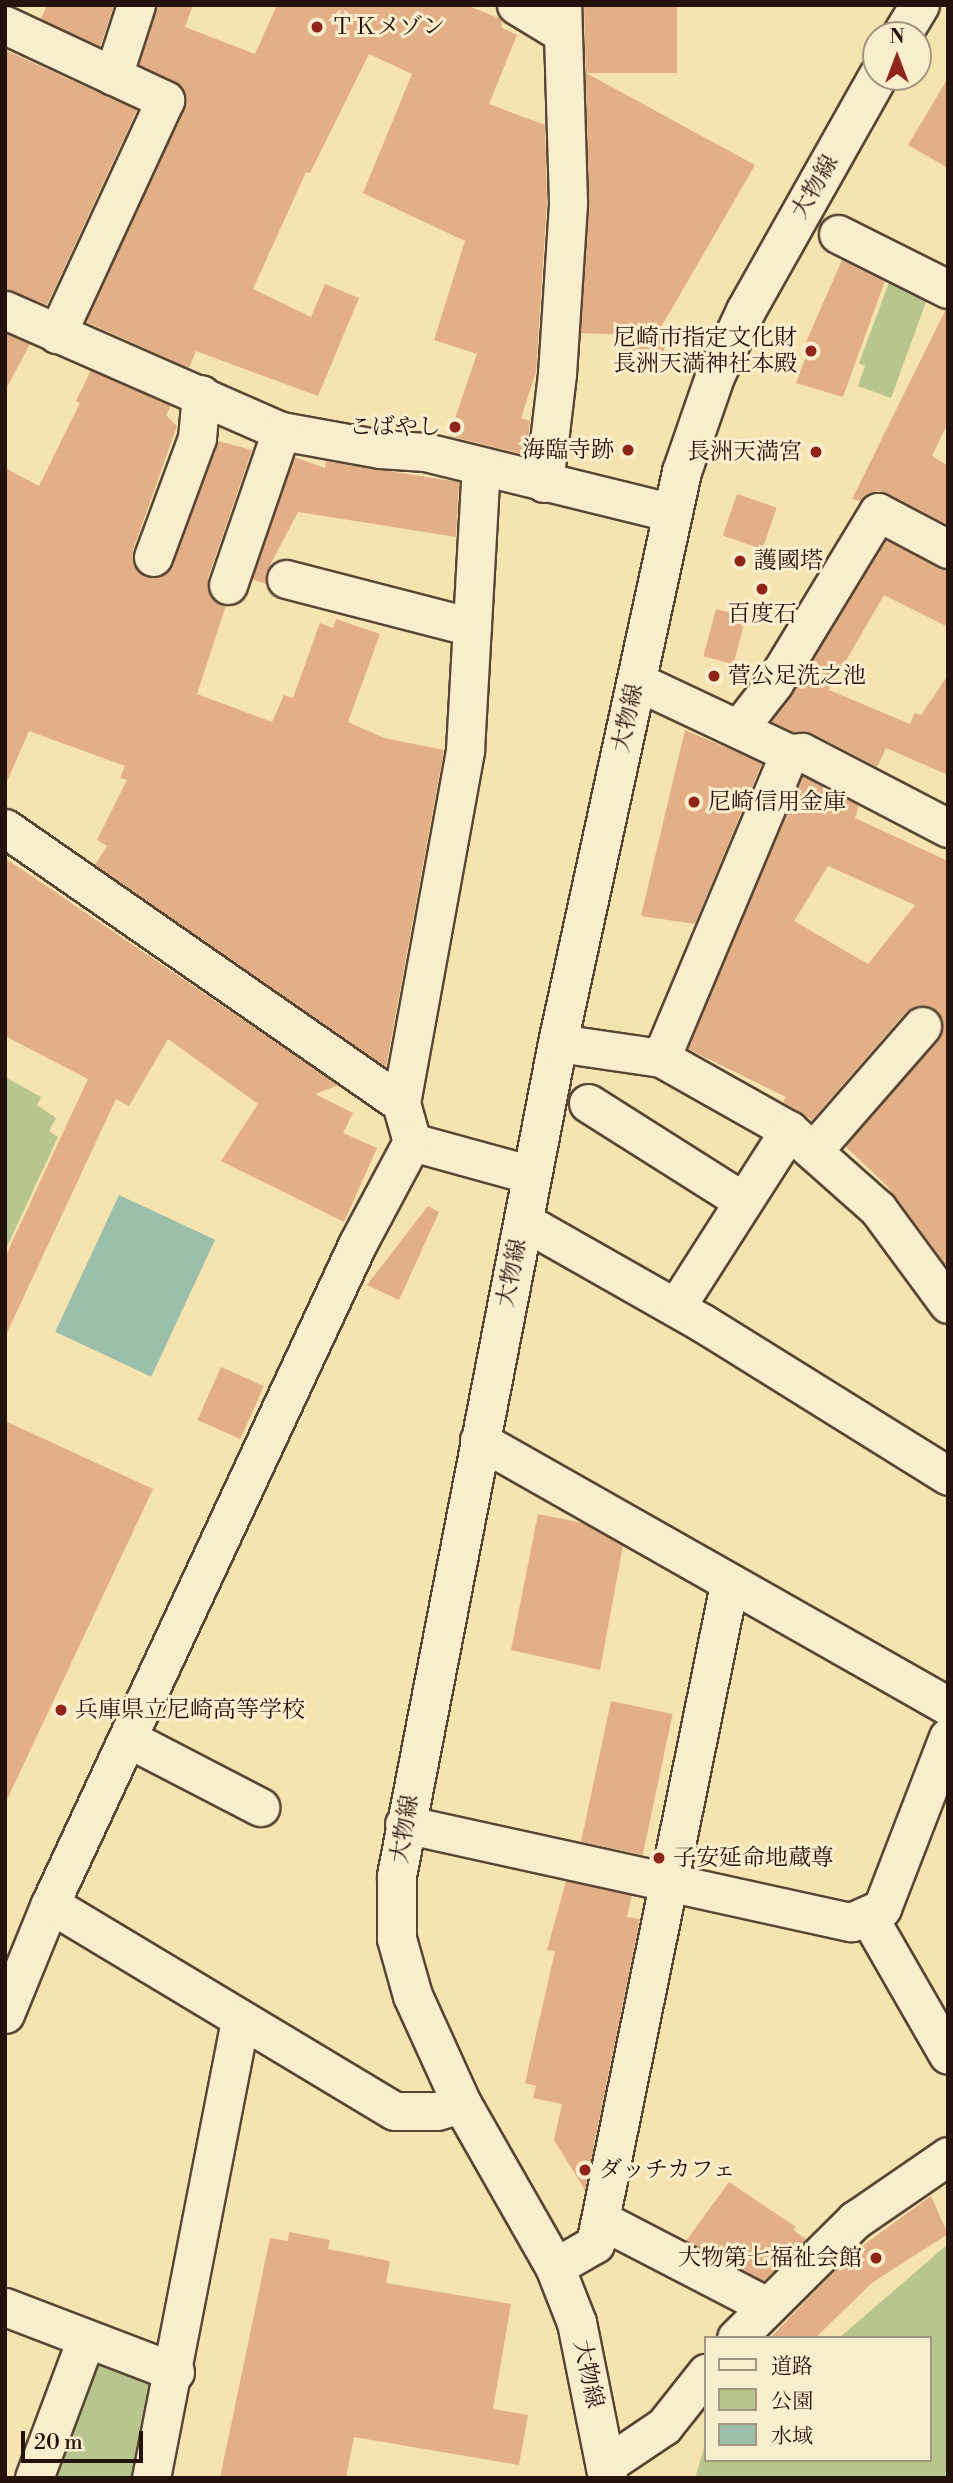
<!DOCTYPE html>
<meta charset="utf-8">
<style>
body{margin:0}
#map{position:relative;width:953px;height:2483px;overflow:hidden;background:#f5e4b0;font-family:"Libre Bodoni","Noto Serif JP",serif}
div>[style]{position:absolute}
.green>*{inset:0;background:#b8c58e}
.water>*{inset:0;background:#9cbfac;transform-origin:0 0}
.building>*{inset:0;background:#e3af86;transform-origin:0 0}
.roads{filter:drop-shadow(2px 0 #584635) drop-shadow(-2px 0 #584635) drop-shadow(0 2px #584635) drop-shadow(0 -2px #584635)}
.street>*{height:37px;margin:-18.5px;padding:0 18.5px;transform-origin:18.5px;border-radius:18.5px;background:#f8edcc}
.secondary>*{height:38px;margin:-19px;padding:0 19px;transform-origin:19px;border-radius:19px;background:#f8edcc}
.dots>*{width:19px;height:19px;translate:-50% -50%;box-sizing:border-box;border:4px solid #f8edcc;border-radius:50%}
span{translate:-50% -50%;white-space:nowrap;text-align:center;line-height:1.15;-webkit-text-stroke:6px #f8edcc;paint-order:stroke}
.poi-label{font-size:23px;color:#24120c}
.left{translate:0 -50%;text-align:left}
.right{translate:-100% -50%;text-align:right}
.street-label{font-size:23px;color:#24120c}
.frame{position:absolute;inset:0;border:7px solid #24120c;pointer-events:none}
.legend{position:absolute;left:704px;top:2336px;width:228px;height:126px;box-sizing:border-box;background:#f8edcc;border:2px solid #a3957f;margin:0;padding:9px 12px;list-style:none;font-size:21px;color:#24120c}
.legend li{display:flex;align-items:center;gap:14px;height:35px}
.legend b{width:35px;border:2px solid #a3957f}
.north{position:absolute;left:862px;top:21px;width:70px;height:70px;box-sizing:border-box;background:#f8edcc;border:2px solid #a3957f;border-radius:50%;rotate:0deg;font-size:19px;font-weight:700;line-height:28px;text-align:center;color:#24120c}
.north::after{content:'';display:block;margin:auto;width:24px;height:32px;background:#8f2418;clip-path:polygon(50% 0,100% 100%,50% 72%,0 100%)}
.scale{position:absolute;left:21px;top:2431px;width:122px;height:32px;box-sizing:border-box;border:4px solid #24120c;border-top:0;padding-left:9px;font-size:21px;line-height:24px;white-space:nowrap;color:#24120c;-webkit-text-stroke:5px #f8edcc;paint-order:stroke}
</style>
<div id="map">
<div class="green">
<div style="clip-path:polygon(891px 277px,930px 291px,891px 398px,858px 386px,865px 366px,859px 363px)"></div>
<div style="clip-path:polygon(5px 1077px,41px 1097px,37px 1105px,56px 1118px,49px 1131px,58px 1137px,5px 1251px)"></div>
<div style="clip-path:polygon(948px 2244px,948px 2478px,695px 2478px,706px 2442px,706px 2460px,930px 2460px,930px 2338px,839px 2338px)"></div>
<div style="clip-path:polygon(90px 2355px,158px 2378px,137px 2478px,44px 2478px)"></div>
</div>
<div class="water">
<div style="left:119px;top:1195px;width:106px;height:151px;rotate:25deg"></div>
</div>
<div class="building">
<div style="clip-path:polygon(47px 5px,114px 5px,100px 47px,41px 19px)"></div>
<div style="clip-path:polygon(156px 5px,193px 5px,185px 27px,255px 54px,277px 5px,466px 5px,501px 19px,502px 28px,517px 35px,489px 104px,545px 125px,547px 202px,536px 372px,521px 418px,530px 421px,526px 455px,449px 436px,477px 354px,434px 340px,465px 241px,363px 193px,412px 74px,369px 54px,310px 173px,306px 172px,253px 289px,311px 317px,325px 284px,359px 298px,318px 396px,196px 351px,189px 368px,86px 322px,184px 108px,182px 87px,139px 65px)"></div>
<div style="clip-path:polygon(584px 5px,677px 5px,677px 73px,586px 73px,755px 165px,660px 329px,669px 331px,658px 373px,621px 362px,629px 335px,581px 333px,589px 201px)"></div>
<div style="clip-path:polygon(5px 50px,137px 110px,47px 305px,5px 289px)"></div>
<div style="clip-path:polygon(948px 78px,948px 168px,908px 145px)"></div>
<div style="clip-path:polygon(842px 260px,885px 281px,843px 397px,796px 383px,811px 344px,806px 342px)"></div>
<div style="clip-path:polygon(946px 309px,948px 423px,932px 456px,948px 466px,948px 525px,887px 493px,877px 491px,860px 501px,852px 499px)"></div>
<div style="clip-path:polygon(5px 333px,30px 344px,5px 391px)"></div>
<div style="clip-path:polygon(91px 370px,171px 406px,166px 415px,177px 426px,133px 550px,133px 561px,145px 576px,157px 578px,172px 565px,218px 441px,252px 450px,208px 578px,212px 598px,226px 605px,197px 694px,272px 722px,284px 695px,293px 698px,320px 623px,333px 628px,336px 619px,380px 634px,348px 722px,384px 738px,444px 750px,386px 1067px,95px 865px,107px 846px,97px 840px,127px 780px,120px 778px,125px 766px,29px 731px,5px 786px,5px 468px,39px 486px,80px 403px,76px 401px)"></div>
<div style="clip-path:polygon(294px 457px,325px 468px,326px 461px,459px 482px,456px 537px,298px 512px,266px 573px,266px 584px,252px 579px)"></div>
<div style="left:737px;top:494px;width:42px;height:44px;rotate:19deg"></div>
<div style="clip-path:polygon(886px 540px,948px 570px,948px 627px,884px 595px,829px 690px,910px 724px,915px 713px,921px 715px,948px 675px,948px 775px,886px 748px,877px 767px,812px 733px,793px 732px,772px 722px)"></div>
<div style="left:716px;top:609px;width:31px;height:49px;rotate:15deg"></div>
<div style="clip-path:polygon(685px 730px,762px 763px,695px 924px,641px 916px)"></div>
<div style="clip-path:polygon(evenodd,802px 776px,859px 805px,855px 818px,948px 861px,948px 1268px,887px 1186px,845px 1146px,938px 1039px,942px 1020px,935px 1010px,916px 1006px,906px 1012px,812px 1120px,783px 1102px,786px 1097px,688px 1049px,802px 776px,828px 866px,915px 905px,868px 964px,794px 921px,828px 866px)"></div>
<div style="clip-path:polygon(5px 858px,339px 1085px,315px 1094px,353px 1113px,343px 1133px,377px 1148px,344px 1222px,221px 1161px,258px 1104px,168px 1039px,129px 1106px,116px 1099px,5px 1337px,5px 1257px,88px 1079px,5px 1036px)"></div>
<div style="clip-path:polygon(428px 1206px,439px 1212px,399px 1300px,367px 1285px)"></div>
<div style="left:221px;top:1367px;width:47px;height:58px;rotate:24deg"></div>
<div style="clip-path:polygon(5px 1421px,153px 1489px,5px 1804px)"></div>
<div style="clip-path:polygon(538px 1514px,583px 1523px,623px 1546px,600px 1670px,511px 1650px)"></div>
<div style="left:611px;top:1701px;width:63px;height:144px;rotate:12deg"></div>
<div style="clip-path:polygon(566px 1881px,632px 1895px,627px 1917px,640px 1919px,585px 2190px,554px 2140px,562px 2104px,533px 2098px,536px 2086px,525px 2083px,555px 1951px,547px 1950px)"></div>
<div style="clip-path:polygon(729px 2182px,796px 2227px,793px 2230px,806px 2239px,764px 2281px,686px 2241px)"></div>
<div style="clip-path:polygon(931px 2196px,948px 2234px,873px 2282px,815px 2338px,770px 2338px,851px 2254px)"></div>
<div style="clip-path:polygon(289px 2232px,330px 2240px,328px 2249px,390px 2261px,386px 2283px,511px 2304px,493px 2409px,528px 2415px,519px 2465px,354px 2437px,346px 2478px,220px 2478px,270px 2238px,288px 2241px)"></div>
</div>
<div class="roads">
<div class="street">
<div style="left:516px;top:5px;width:54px;rotate:31.3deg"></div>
<div style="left:5px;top:25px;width:177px;rotate:25.1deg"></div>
<div style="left:165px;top:100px;width:258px;rotate:114.8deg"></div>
<div style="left:113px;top:76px;width:75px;rotate:-72.1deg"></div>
<div style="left:838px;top:234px;width:123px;rotate:26.6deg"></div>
<div style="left:5px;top:310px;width:301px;rotate:23.7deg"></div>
<div style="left:281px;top:431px;width:101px;rotate:10.3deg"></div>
<div style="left:380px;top:449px;width:45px;rotate:3.8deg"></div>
<div style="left:425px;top:452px;width:255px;rotate:13.8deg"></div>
<div style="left:544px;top:483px;width:110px;rotate:-83.2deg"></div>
<div style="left:557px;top:374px;width:172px;rotate:-86.3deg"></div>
<div style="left:568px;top:202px;width:197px;rotate:-91.7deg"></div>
<div style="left:153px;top:557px;width:127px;rotate:-69.7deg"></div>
<div style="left:197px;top:438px;width:44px;rotate:-84.8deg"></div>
<div style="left:286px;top:579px;width:192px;rotate:14.5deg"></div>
<div style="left:228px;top:585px;width:163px;rotate:-71deg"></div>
<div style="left:636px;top:681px;width:169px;rotate:25.2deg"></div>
<div style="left:789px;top:753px;width:13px;rotate:-4deg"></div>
<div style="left:802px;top:752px;width:165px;rotate:27.5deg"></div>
<div style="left:739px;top:728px;width:57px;rotate:-52.1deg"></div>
<div style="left:774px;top:683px;width:200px;rotate:-58.7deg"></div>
<div style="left:878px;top:512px;width:79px;rotate:27.9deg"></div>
<div style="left:5px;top:828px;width:482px;rotate:34.8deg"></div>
<div style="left:401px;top:1103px;width:41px;rotate:74.2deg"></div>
<div style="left:412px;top:1142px;width:124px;rotate:15.4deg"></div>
<div style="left:558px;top:1043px;width:104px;rotate:8.3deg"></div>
<div style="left:661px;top:1058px;width:147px;rotate:29.4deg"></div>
<div style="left:789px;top:1130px;width:119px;rotate:41.6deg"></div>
<div style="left:878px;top:1209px;width:118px;rotate:53.6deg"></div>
<div style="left:661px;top:1058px;width:331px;rotate:-67.2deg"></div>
<div style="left:401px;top:1103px;width:359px;rotate:-79.7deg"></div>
<div style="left:465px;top:750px;width:282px;rotate:-86.8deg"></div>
<div style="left:588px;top:1103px;width:183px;rotate:32.3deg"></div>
<div style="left:813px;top:1151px;width:166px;rotate:-48.9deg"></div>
<div style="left:523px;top:1221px;width:205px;rotate:29.6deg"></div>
<div style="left:701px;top:1322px;width:291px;rotate:31.9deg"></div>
<div style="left:676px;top:1307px;width:210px;rotate:-57.4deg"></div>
<div style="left:479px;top:1440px;width:539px;rotate:29.56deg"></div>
<div style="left:129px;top:1739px;width:148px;rotate:27.4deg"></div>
<div style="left:404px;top:1824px;width:458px;rotate:12.4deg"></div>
<div style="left:851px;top:1922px;width:34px;rotate:-24deg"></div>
<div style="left:882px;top:1908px;width:183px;rotate:-68.9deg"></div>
<div style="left:50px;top:1904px;width:402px;rotate:31deg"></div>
<div style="left:395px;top:2111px;width:42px"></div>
<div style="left:437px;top:2111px;width:26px;rotate:-16deg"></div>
<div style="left:868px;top:1916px;width:160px;rotate:60.1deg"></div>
<div style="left:5px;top:2014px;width:119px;rotate:-67.8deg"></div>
<div style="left:50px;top:1904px;width:729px;rotate:-65.02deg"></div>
<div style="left:358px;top:1243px;width:115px;rotate:-61.9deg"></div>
<div style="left:601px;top:2220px;width:185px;rotate:27.4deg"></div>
<div style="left:555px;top:2267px;width:46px;rotate:-29.9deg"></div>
<div style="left:595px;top:2244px;width:673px;rotate:-78.52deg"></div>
<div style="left:5px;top:2307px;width:182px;rotate:20.9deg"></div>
<div style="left:736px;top:2338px;width:168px;rotate:-44.8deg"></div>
<div style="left:855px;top:2220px;width:113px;rotate:-34.5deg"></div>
<div style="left:606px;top:2465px;width:70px;rotate:-33.9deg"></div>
<div style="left:664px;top:2426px;width:68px;rotate:-51.6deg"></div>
<div style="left:34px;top:2478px;width:148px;rotate:-69.5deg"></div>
<div style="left:151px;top:2478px;width:467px;rotate:-79deg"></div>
</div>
<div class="secondary">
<div style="left:902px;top:35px;width:35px;rotate:-59deg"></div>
<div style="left:608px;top:2478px;width:158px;rotate:-101.3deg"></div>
<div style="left:577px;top:2323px;width:60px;rotate:-111.4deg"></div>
<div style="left:555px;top:2267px;width:188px;rotate:-119.7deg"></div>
<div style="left:462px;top:2104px;width:119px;rotate:-114.4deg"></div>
<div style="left:413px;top:1996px;width:59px;rotate:-105.7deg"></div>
<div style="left:397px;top:1939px;width:63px;rotate:-90deg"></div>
<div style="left:397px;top:1876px;width:848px;rotate:-79.06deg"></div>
<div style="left:558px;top:1043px;width:584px;rotate:-77.75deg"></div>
<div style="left:682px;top:472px;width:101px;rotate:-70.8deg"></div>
<div style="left:715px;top:377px;width:73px;rotate:-64.8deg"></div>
<div style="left:746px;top:311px;width:269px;rotate:-60.6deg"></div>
</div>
</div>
<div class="dots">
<div style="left:317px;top:27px;background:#8f2418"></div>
<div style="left:811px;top:351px;background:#8f2418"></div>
<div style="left:455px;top:427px;background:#8f2418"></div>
<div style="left:628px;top:450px;background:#8f2418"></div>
<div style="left:816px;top:452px;background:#8f2418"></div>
<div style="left:740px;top:561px;background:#8f2418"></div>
<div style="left:762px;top:589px;background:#8f2418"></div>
<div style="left:714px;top:676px;background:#8f2418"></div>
<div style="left:694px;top:802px;background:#8f2418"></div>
<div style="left:61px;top:1710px;background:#8f2418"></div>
<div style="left:659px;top:1858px;background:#8f2418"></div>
<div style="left:585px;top:2170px;background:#8f2418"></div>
<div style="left:876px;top:2258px;background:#8f2418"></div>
</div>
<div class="poi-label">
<span class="left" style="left:331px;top:27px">ＴＫメゾン</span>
<span class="right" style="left:797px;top:351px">尼崎市指定文化財<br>長洲天満神社本殿</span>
<span class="right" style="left:441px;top:427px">こばやし</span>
<span class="right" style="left:614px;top:450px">海臨寺跡</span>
<span class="right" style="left:802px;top:452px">長洲天満宮</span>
<span class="left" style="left:754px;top:561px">護國塔</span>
<span style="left:762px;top:614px">百度石</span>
<span class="left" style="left:728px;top:676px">菅公足洗之池</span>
<span class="left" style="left:708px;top:802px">尼崎信用金庫</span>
<span class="left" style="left:75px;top:1710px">兵庫県立尼崎高等学校</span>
<span class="left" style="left:673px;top:1858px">子安延命地蔵尊</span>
<span class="left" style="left:599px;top:2170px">ダッチカフェ</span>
<span class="right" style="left:862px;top:2258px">大物第七福祉会館</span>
</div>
<div class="street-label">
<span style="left:815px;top:187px;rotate:-60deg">大物線</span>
<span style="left:628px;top:718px;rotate:-78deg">大物線</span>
<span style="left:512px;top:1273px;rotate:-79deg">大物線</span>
<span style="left:405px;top:1829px;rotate:-81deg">大物線</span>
<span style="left:588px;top:2374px;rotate:78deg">大物線</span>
</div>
<div class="frame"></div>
<ul class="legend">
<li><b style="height:9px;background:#f8edcc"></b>道路</li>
<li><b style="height:19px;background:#b8c58e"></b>公園</li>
<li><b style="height:19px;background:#9cbfac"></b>水域</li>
</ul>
<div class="north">N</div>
<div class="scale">20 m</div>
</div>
